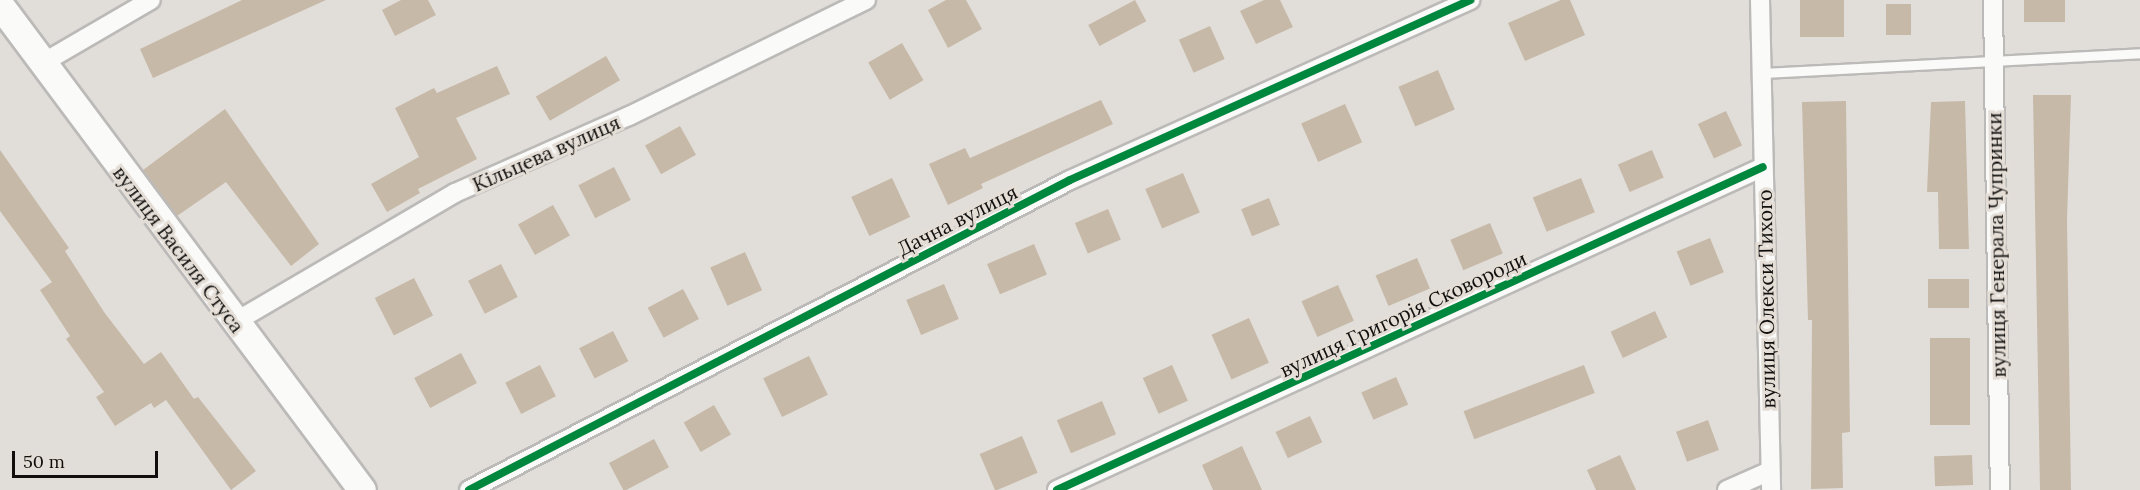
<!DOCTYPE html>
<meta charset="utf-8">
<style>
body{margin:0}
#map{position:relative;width:2140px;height:490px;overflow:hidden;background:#e1deda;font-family:Lora,serif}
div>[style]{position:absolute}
.building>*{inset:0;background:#c7b9a7;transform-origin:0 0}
.roads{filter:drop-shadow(2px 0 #bcbab8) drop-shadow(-2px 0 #bcbab8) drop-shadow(0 2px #bcbab8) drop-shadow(0 -2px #bcbab8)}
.lane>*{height:9px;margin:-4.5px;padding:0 4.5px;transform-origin:4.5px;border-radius:4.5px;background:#fafaf9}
.street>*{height:18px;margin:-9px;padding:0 9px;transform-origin:9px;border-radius:9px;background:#fafaf9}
.secondary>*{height:27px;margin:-13.5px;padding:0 13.5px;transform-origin:13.5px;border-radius:13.5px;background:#fafaf9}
.cycleway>*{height:8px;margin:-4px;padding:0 4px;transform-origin:4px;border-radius:4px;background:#00873e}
span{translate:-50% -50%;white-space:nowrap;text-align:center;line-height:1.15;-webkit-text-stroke:6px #e4ded7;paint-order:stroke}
.street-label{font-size:20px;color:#110f0d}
.scale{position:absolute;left:12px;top:451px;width:146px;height:27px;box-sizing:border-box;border:3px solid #110f0d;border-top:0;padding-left:8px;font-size:18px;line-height:21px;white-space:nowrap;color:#110f0d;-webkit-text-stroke:4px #e4ded7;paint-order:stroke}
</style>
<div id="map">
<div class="building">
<div style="clip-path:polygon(242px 0,326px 0,153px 78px,140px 49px)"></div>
<div style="clip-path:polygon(401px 0,428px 0,436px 15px,395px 36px,382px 10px)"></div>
<div style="clip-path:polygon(946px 0,966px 0,982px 29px,948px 48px,928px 10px)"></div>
<div style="left:1135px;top:0;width:24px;height:53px;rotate:62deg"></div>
<div style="clip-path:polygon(1264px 0,1280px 0,1293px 27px,1256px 44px,1240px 11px)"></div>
<div style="clip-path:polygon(1561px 0,1570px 0,1585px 35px,1525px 61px,1508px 23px)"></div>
<div style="left:1800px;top:0;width:44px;height:37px"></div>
<div style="left:2024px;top:0;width:41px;height:22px"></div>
<div style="left:1886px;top:4px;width:25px;height:31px"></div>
<div style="left:1210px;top:26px;width:36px;height:34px;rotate:66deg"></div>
<div style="left:902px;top:43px;width:43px;height:39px;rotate:60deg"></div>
<div style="left:606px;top:56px;width:28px;height:81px;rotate:60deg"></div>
<div style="clip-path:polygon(497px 66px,510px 94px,456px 118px,477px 159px,418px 189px,420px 193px,387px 212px,371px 184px,419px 157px,395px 108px,434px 88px,437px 93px)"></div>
<div style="left:1438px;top:70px;width:43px;height:43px;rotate:67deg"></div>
<div style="clip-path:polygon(2033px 95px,2071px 95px,2067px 220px,2071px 490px,2040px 490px)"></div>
<div style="clip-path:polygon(1101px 100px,1113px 124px,981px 184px,983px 188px,948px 205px,929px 164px,965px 148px,970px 158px)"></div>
<div style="clip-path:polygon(1846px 101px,1850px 432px,1842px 433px,1843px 488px,1811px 489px,1812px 320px,1808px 320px,1802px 102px)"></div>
<div style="clip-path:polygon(1965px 101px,1969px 249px,1939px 249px,1938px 192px,1927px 192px,1931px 102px)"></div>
<div style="left:1345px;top:104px;width:42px;height:48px;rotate:66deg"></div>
<div style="clip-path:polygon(225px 109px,319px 244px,291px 266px,226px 182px,177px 216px,143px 170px)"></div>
<div style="left:1726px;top:111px;width:38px;height:31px;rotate:65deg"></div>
<div style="left:680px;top:126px;width:33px;height:40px;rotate:61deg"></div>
<div style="clip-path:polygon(0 150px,69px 248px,65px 251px,104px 312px,144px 364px,161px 352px,194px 399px,198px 397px,256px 471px,231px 490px,166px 400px,154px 408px,151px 403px,115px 426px,96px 397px,104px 392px,66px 339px,70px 336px,40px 290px,52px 282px,0 211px)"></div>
<div style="left:1652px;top:150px;width:30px;height:37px;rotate:67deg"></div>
<div style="left:614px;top:167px;width:37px;height:40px;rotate:63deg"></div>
<div style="left:1183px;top:173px;width:43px;height:41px;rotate:67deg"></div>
<div style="left:892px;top:178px;width:43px;height:45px;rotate:65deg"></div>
<div style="left:1581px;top:178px;width:37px;height:52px;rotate:68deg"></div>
<div style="left:1269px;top:198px;width:29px;height:30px;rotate:68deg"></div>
<div style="left:553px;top:205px;width:35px;height:40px;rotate:61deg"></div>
<div style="left:1108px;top:209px;width:33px;height:36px;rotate:67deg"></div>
<div style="left:1490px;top:223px;width:33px;height:43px;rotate:67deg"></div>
<div style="left:1710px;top:238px;width:37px;height:36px;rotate:68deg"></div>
<div style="left:1034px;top:244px;width:33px;height:51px;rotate:67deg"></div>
<div style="left:745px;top:252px;width:42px;height:38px;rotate:66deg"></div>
<div style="left:1417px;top:258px;width:33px;height:45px;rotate:67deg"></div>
<div style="left:501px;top:264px;width:37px;height:37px;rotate:63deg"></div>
<div style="left:414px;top:278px;width:42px;height:44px;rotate:63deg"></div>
<div style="left:1969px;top:279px;width:29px;height:41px;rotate:90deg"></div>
<div style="left:944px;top:284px;width:38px;height:41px;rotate:67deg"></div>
<div style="left:1338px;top:285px;width:39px;height:40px;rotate:66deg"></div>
<div style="left:683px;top:289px;width:34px;height:40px;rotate:62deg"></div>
<div style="left:1655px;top:311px;width:29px;height:49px;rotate:65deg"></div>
<div style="left:1249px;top:318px;width:49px;height:41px;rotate:66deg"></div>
<div style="left:613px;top:331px;width:34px;height:38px;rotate:63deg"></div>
<div style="left:1930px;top:338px;width:40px;height:87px"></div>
<div style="left:461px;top:353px;width:34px;height:53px;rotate:62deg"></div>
<div style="left:809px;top:356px;width:43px;height:51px;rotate:64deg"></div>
<div style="left:540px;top:365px;width:35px;height:39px;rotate:63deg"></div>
<div style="left:1172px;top:365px;width:39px;height:32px;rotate:66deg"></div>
<div style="left:1584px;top:365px;width:30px;height:129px;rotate:69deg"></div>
<div style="left:1396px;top:377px;width:30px;height:38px;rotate:66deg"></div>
<div style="left:1102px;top:401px;width:36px;height:49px;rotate:67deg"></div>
<div style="left:714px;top:405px;width:34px;height:35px;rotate:60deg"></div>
<div style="left:1310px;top:416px;width:29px;height:38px;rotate:65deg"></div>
<div style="left:1708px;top:420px;width:32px;height:34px;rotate:70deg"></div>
<div style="left:1022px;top:436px;width:40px;height:46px;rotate:67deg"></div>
<div style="left:654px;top:439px;width:32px;height:51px;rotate:62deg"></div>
<div style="clip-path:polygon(1242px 446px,1262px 490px,1213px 490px,1202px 465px)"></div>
<div style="clip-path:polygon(1620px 455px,1636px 490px,1596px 490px,1587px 470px)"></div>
<div style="left:1972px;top:455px;width:30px;height:38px;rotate:88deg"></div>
</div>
<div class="roads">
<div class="lane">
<div style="left:1763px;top:73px;width:378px;rotate:-3deg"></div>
</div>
<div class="street">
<div style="left:1760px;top:0;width:490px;rotate:88.7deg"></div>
<div style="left:1993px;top:0;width:490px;rotate:89.2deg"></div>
<div style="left:41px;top:64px;width:127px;rotate:-30.2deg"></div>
<div style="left:235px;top:322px;width:255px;rotate:-30.4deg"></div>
<div style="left:455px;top:193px;width:190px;rotate:-23.9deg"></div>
<div style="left:629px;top:116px;width:264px;rotate:-26.1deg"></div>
<div style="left:469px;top:490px;width:676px;rotate:-27.28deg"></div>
<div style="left:1070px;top:180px;width:439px;rotate:-24.2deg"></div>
<div style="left:1057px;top:490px;width:776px;rotate:-24.58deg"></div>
<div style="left:1727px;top:490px;width:47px;rotate:-23.8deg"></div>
</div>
<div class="secondary">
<div style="left:0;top:5px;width:605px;rotate:53.26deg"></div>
</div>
</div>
<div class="cycleway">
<div style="left:469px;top:490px;width:676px;rotate:-27.28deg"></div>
<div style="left:1070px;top:180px;width:439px;rotate:-24.2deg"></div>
<div style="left:1057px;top:490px;width:776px;rotate:-24.58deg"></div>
</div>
<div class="street-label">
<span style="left:546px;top:153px;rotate:-24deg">Кільцева вулиця</span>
<span style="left:957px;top:220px;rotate:-27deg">Дачна вулиця</span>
<span style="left:1996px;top:245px;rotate:-91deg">вулиця Генерала Чупринки</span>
<span style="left:179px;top:249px;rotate:53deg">вулиця Василя Стуса</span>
<span style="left:1766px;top:299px;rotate:-91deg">вулиця Олекси Тихого</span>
<span style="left:1403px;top:314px;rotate:-25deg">вулиця Григорія Сковороди</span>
</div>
<div class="scale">50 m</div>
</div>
